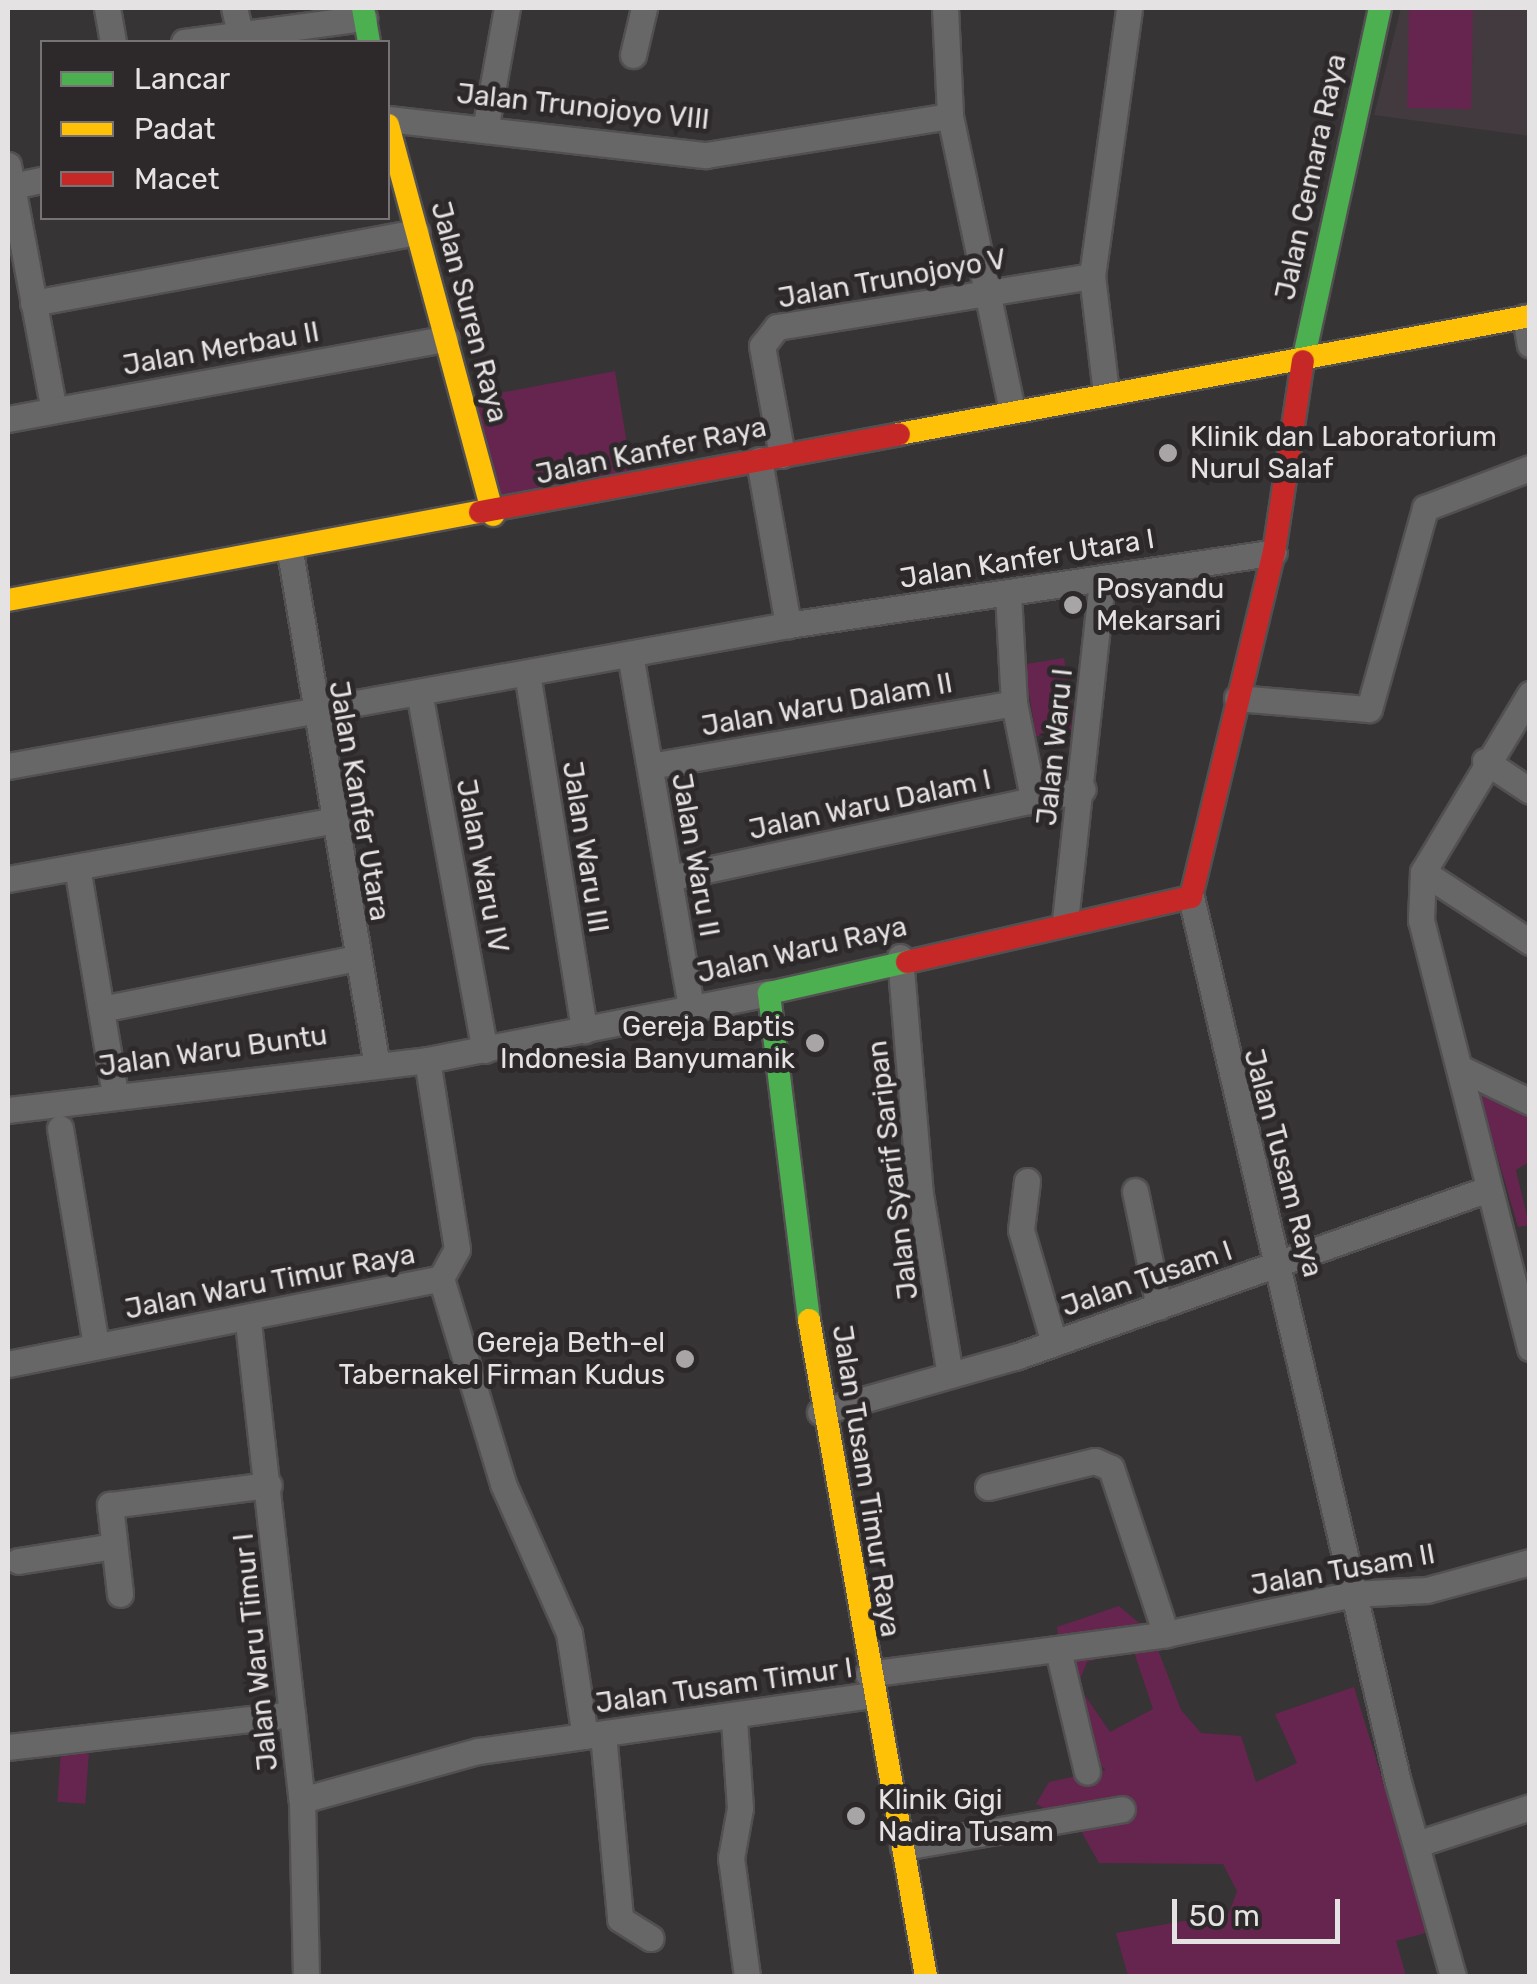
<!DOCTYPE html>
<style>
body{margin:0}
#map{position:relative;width:1537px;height:1984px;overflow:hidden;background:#363435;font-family:Rubik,sans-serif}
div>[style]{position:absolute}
.built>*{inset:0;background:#433a3f}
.green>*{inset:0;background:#66254f;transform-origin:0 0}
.roads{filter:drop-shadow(2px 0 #525051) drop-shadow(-2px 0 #525051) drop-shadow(0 2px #525051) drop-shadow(0 -2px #525051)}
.street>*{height:25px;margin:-12.5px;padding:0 12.5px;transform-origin:12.5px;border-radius:12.5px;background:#686768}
.fast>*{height:22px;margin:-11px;padding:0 11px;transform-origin:11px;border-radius:11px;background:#4caf50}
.slow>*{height:22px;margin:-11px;padding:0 11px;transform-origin:11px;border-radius:11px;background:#ffc107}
.jam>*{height:22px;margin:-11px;padding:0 11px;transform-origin:11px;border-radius:11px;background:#c62828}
.dots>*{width:28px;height:28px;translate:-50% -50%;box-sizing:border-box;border:5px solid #2d292b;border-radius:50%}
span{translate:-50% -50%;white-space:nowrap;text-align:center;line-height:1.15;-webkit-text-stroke:10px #2d292b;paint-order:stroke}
.street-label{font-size:28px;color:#e5e2e3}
.poi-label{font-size:28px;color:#e5e2e3}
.left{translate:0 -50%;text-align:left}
.right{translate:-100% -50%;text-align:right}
.frame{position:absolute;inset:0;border:10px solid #e5e2e3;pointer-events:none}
.legend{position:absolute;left:40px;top:40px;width:350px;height:180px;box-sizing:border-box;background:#2d292b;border:2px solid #777375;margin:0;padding:12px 18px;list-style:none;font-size:30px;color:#e5e2e3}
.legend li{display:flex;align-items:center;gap:20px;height:50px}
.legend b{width:50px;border:2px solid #777375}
.scale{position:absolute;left:1172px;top:1899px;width:168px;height:45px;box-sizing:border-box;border:5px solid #e5e2e3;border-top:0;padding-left:12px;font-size:30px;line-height:35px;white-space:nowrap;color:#e5e2e3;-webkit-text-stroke:8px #2d292b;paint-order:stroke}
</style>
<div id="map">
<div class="built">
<div style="clip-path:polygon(1401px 8px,1529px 8px,1529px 136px,1374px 115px)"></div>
</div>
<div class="green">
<div style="left:1409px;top:8px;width:64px;height:100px;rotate:1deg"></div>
<div style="clip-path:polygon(615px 371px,632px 474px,499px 508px,463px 400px)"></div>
<div style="left:1064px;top:658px;width:73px;height:40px;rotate:81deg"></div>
<div style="clip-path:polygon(1477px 1086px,1529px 1114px,1529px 1162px,1516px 1170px,1529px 1225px,1518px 1227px)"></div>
<div style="clip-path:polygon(1119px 1606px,1152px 1634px,1181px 1710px,1201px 1733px,1241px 1736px,1256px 1782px,1297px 1763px,1275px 1714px,1354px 1687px,1429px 1932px,1396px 1941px,1406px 1976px,1128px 1976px,1116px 1933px,1229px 1913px,1237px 1891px,1223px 1864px,1099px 1863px,1077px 1824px,1036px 1804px,1049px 1782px,1106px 1770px,1069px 1741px,1062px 1704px,1086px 1697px,1110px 1732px,1153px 1709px,1133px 1649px,1087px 1662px,1077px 1687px,1060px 1649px,1057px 1627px)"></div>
<div style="left:61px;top:1750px;width:28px;height:52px;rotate:4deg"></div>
</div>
<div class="roads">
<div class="street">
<div style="left:107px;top:8px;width:35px;rotate:80deg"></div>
<div style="left:234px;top:8px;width:25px;rotate:76deg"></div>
<div style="left:945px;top:8px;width:108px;rotate:87.3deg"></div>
<div style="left:950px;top:116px;width:296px;rotate:78.1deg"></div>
<div style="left:184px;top:42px;width:182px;rotate:-7.6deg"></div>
<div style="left:633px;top:55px;width:48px;rotate:-76.8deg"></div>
<div style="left:388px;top:119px;width:320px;rotate:6.5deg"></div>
<div style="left:706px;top:155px;width:247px;rotate:-9.1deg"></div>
<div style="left:485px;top:130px;width:124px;rotate:-79.8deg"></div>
<div style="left:8px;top:165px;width:249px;rotate:79.4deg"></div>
<div style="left:8px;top:187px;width:35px;rotate:-12deg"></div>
<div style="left:33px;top:303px;width:390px;rotate:-10.5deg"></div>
<div style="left:1525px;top:317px;width:28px;rotate:80deg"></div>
<div style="left:1106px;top:393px;width:118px;rotate:-96.8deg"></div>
<div style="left:1092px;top:276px;width:271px;rotate:-82.1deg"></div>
<div style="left:8px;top:419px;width:445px;rotate:-10.4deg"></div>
<div style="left:782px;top:455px;width:111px;rotate:-100.4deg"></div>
<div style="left:762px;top:346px;width:24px;rotate:-52deg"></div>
<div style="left:777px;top:327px;width:319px;rotate:-9.2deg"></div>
<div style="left:759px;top:460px;width:168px;rotate:80deg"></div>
<div style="left:290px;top:552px;width:515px;rotate:80.39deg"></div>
<div style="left:1008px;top:593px;width:110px;rotate:86.9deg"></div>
<div style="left:1014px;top:703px;width:101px;rotate:78.6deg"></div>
<div style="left:630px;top:654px;width:358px;rotate:80.2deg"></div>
<div style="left:527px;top:673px;width:362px;rotate:80.9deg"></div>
<div style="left:419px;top:692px;width:364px;rotate:79.6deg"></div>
<div style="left:1530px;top:694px;width:208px;rotate:121deg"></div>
<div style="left:1423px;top:872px;width:48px;rotate:92.4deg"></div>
<div style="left:1421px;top:920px;width:442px;rotate:75.7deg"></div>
<div style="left:1237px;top:698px;width:132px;rotate:4.8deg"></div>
<div style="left:1369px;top:709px;width:209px;rotate:-74.4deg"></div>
<div style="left:1425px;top:508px;width:112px;rotate:-20.9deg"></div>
<div style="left:1485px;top:761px;width:54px;rotate:33.7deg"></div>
<div style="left:8px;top:766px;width:793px;rotate:-10.25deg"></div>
<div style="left:788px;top:625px;width:491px;rotate:-8.5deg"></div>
<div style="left:650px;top:766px;width:369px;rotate:-9.8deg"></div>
<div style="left:77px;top:867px;width:231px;rotate:80.5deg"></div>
<div style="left:1423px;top:872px;width:128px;rotate:33.2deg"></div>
<div style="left:669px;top:878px;width:423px;rotate:-12.1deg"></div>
<div style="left:8px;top:879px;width:328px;rotate:-10.2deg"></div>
<div style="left:1191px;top:897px;width:909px;rotate:76.84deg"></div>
<div style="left:1398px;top:1782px;width:202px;rotate:74.2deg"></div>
<div style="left:1065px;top:921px;width:345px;rotate:-83.8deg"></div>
<div style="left:900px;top:957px;width:238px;rotate:85.2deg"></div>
<div style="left:920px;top:1194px;width:183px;rotate:80.6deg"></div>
<div style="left:101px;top:1009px;width:261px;rotate:-11.3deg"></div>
<div style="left:1460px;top:1068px;width:78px;rotate:25.9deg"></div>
<div style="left:8px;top:1110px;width:422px;rotate:-6.8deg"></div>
<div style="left:427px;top:1060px;width:349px;rotate:-11.1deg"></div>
<div style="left:60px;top:1128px;width:220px;rotate:80.6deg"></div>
<div style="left:1027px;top:1181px;width:49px;rotate:97deg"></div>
<div style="left:1021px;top:1230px;width:118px;rotate:73.7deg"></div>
<div style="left:1135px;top:1191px;width:118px;rotate:78.3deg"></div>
<div style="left:441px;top:1278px;width:215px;rotate:73.2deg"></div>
<div style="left:503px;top:1484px;width:163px;rotate:66.1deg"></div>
<div style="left:569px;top:1633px;width:104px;rotate:81.2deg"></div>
<div style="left:248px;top:1322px;width:481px;rotate:83.6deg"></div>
<div style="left:302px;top:1800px;width:176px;rotate:88.7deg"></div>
<div style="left:8px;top:1364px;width:441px;rotate:-11.2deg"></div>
<div style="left:441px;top:1278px;width:33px;rotate:-61deg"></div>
<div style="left:457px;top:1249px;width:191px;rotate:-99deg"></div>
<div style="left:820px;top:1412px;width:203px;rotate:-15.8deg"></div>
<div style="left:1015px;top:1357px;width:502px;rotate:-19.55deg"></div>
<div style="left:988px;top:1487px;width:110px;rotate:-13.7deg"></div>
<div style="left:1095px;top:1461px;width:17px;rotate:24deg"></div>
<div style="left:1111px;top:1468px;width:175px;rotate:71.7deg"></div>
<div style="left:18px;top:1561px;width:97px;rotate:-8.9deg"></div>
<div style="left:120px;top:1594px;width:90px;rotate:-96.4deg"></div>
<div style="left:110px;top:1505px;width:160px;rotate:-7.2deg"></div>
<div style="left:1058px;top:1650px;width:125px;rotate:76.6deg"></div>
<div style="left:868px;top:1674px;width:301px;rotate:-7.6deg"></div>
<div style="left:1166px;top:1634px;width:191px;rotate:-12.1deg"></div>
<div style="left:1353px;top:1594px;width:74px;rotate:-3.1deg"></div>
<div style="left:1427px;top:1590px;width:107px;rotate:-15.2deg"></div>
<div style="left:734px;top:1720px;width:88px;rotate:86.1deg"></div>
<div style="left:740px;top:1808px;width:51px;rotate:100.2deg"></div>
<div style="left:731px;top:1858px;width:119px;rotate:82.3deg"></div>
<div style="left:603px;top:1734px;width:186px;rotate:84.7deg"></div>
<div style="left:620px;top:1919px;width:36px;rotate:32deg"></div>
<div style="left:8px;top:1747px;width:286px;rotate:-6.6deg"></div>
<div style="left:302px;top:1800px;width:183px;rotate:-15.6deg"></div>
<div style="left:478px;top:1751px;width:398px;rotate:-8.1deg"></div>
<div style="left:1417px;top:1844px;width:119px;rotate:-18.1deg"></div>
<div style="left:903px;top:1847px;width:222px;rotate:-9.8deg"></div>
</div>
<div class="fast">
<div style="left:363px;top:8px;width:35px;rotate:80deg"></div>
<div style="left:1303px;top:361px;width:361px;rotate:-77.7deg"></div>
<div style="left:809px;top:1320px;width:329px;rotate:-97deg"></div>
<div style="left:769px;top:993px;width:141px;rotate:-12.7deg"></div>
</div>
<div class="slow">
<div style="left:388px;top:125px;width:404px;rotate:74.9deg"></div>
<div style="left:899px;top:434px;width:642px;rotate:-10.59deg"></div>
<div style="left:8px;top:600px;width:480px;rotate:-10.6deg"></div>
<div style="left:809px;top:1320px;width:666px;rotate:79.89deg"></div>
</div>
<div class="jam">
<div style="left:480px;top:512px;width:426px;rotate:-10.5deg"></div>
<div style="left:907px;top:962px;width:291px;rotate:-12.9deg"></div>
<div style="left:1191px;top:897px;width:355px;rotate:-76.5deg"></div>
<div style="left:1274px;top:552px;width:193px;rotate:-81.4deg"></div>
</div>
</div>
<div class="dots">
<div style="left:1168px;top:453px;background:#a8a5a6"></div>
<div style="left:1073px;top:605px;background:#a8a5a6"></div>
<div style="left:815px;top:1043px;background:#a8a5a6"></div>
<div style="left:685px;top:1359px;background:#a8a5a6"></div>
<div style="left:856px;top:1816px;background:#a8a5a6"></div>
</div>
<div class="street-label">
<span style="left:583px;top:107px;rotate:6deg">Jalan Trunojoyo VIII</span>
<span style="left:1311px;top:177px;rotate:-78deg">Jalan Cemara Raya</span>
<span style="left:892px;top:279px;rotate:-10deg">Jalan Trunojoyo V</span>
<span style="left:469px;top:312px;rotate:75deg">Jalan Suren Raya</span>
<span style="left:221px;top:349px;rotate:-10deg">Jalan Merbau II</span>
<span style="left:651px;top:451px;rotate:-12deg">Jalan Kanfer Raya</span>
<span style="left:1027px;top:559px;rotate:-9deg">Jalan Kanfer Utara I</span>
<span style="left:827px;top:705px;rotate:-10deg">Jalan Waru Dalam II</span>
<span style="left:1055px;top:747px;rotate:-84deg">Jalan Waru I</span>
<span style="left:359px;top:801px;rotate:80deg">Jalan Kanfer Utara</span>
<span style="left:870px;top:805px;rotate:-12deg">Jalan Waru Dalam I</span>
<span style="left:585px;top:847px;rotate:81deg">Jalan Waru III</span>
<span style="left:695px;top:855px;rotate:80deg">Jalan Waru II</span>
<span style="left:482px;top:866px;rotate:79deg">Jalan Waru IV</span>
<span style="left:802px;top:950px;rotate:-13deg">Jalan Waru Raya</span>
<span style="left:213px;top:1051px;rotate:-8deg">Jalan Waru Buntu</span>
<span style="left:1283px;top:1163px;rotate:75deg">Jalan Tusam Raya</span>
<span style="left:893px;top:1170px;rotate:-97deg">Jalan Syarif Saripan</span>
<span style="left:1147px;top:1279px;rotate:-19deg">Jalan Tusam I</span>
<span style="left:270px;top:1282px;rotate:-11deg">Jalan Waru Timur Raya</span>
<span style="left:866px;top:1481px;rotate:81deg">Jalan Tusam Timur Raya</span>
<span style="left:1343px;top:1570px;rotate:-10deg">Jalan Tusam II</span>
<span style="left:256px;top:1652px;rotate:-96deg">Jalan Waru Timur I</span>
<span style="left:724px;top:1686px;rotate:-8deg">Jalan Tusam Timur I</span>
</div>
<div class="poi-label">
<span class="left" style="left:1190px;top:453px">Klinik dan Laboratorium<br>Nurul Salaf</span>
<span class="left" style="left:1096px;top:605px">Posyandu<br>Mekarsari</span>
<span class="right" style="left:795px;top:1043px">Gereja Baptis<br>Indonesia Banyumanik</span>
<span class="right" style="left:665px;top:1359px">Gereja Beth-el<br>Tabernakel Firman Kudus</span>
<span class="left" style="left:878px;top:1816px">Klinik Gigi<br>Nadira Tusam</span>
</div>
<div class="frame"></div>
<ul class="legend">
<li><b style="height:12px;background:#4caf50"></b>Lancar</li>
<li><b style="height:12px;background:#ffc107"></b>Padat</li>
<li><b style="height:12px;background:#c62828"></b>Macet</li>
</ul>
<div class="scale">50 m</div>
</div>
